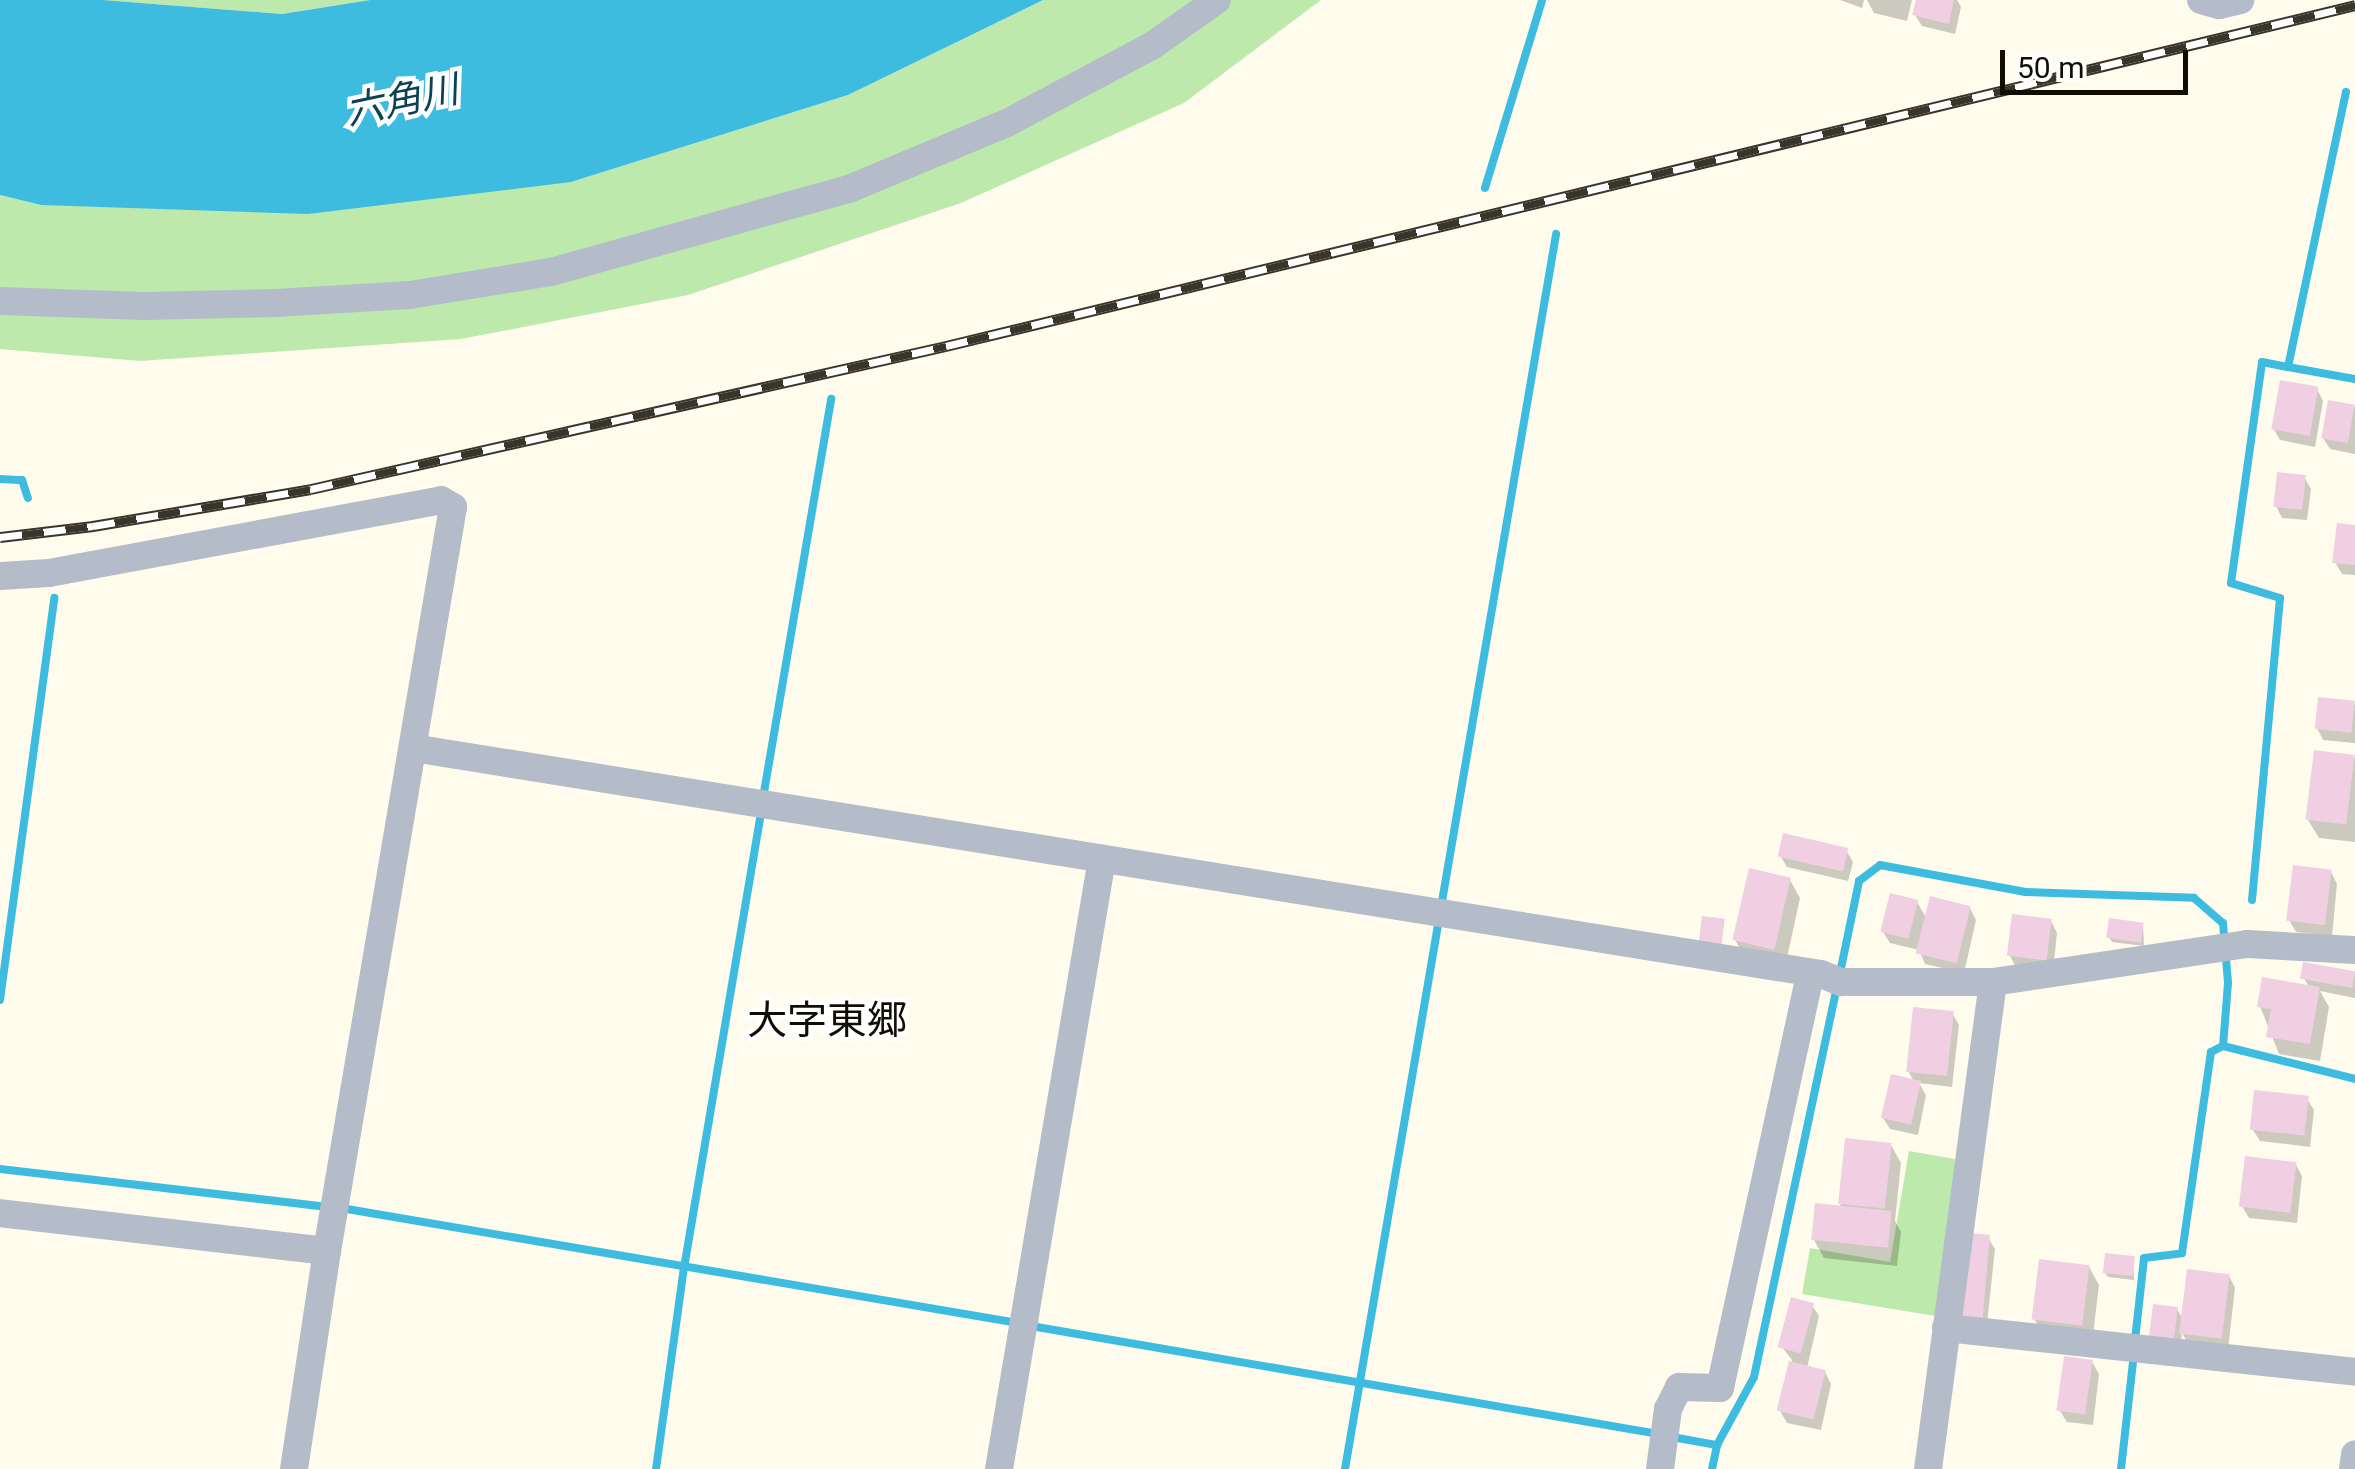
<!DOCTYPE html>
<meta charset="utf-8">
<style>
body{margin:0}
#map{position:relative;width:2355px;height:1469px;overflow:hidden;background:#fffcee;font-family:Roboto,"Noto Sans JP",sans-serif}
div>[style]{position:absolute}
.green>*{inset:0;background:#bee9ac}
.water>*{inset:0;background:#3ebce0}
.shadow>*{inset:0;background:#0003}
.stream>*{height:8px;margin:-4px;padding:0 4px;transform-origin:4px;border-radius:4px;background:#3ebce0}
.building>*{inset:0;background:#f1cfe2;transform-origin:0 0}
.street>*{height:28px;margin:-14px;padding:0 14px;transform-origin:14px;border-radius:14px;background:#b4bcc9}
.rail>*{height:11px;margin-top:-5.5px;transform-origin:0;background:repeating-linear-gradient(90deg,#fff 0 22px,#38352b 0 44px);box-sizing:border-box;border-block:2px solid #38352b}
span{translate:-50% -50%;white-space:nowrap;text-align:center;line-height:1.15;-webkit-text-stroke:9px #fff;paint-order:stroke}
.water-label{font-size:38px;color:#0c4352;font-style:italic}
.quarter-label{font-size:40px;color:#100d03}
.scale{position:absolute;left:2000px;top:50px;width:188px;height:45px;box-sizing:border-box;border:5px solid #100d03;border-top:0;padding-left:12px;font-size:30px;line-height:35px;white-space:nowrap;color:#100d03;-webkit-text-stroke:8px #fff;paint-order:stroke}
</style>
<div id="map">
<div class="green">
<div style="clip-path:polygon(103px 0,370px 0,282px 14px)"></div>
<div style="clip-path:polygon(1043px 0,1321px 0,1184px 103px,961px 203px,688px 295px,461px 339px,140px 361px,0 349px,0 195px,41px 205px,571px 182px,848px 95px)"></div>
<div style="clip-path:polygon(1909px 1151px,1961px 1160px,1935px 1316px,1802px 1294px,1810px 1248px,1890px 1262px)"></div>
</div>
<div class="water">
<div style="clip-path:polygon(0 0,103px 0,282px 14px,370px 0,1043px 0,848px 95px,571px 182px,308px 214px,41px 205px,0 195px)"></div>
</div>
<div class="shadow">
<div style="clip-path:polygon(1840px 0,1864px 0,1862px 8px)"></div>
<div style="clip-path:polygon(1867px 0,1912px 0,1907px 21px,1874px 13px)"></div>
<div style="clip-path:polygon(1918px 0,1957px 0,1961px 7px,1955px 34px,1922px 26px,1915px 15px)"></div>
<div style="clip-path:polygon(2317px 389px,2323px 401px,2315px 447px,2280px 440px,2273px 428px)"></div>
<div style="clip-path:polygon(2330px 402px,2355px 407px,2355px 454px,2330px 449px,2323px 438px)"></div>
<div style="clip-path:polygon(2304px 477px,2311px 489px,2307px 520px,2282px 518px,2276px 506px)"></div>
<div style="clip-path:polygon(2355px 528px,2355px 575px,2342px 574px,2335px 562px)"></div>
<div style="clip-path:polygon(2355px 704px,2355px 743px,2323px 740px,2317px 728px)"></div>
<div style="clip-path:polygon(2355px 757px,2355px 842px,2319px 838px,2308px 820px)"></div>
<div style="clip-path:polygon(1846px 850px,1853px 862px,1848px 881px,1787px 867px,1780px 855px)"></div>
<div style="clip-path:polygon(2331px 872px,2337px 884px,2332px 936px,2296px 932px,2289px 920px)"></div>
<div style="clip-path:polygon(1790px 880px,1800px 898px,1785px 967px,1746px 958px,1735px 940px)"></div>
<div style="clip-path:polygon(1917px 902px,1927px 919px,1970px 908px,1976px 920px,1964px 973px,1925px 964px,1919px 950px,1890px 943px,1883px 932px)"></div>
<div style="clip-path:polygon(2051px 921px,2057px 933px,2053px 971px,2016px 967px,2010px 956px)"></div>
<div style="clip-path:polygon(2143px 925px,2144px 946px,2112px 942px,2109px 937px)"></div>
<div style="clip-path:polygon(2355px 974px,2355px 998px,2320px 991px,2329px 1007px,2320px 1061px,2279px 1054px,2260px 1006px,2309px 987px,2304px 978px)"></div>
<div style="clip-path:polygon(1952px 1013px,1959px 1025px,1952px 1087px,1919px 1083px,1926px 1095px,1918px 1135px,1890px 1129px,1883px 1118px,1915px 1083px,1908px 1071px)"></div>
<div style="clip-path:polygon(2307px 1099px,2314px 1110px,2310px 1147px,2260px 1141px,2253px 1130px)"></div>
<div style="clip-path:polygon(1848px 1140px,1891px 1145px,1901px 1163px,1895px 1221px,1901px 1232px,1897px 1266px,1824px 1258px,1814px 1240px,1840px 1208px)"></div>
<div style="clip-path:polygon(2296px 1165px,2302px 1176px,2297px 1223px,2249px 1218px,2242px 1206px)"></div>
<div style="clip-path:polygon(1988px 1238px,1995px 1249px,1986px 1333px,1968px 1331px)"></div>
<div style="clip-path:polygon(2133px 1259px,2134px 1280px,2108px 1277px,2105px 1273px)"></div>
<div style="clip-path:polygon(2089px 1267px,2099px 1285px,2092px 1343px,2045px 1338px,2035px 1320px)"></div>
<div style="clip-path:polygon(2229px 1276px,2235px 1288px,2228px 1349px,2189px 1345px,2182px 1333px,2180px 1352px,2155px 1306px,2177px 1309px,2184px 1321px)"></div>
<div style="clip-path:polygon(1812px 1305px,1819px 1316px,1807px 1368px,1825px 1372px,1831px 1384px,1821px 1430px,1787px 1423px,1780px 1411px,1792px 1360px,1782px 1347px)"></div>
<div style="clip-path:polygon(2092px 1362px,2099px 1374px,2093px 1425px,2067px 1422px,2060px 1411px)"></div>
</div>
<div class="stream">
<div style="left:1485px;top:188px;width:196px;rotate:-73.1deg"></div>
<div style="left:2288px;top:367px;width:68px;rotate:10.2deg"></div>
<div style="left:0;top:479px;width:22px;rotate:3deg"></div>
<div style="left:22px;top:480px;width:19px;rotate:72deg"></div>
<div style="left:763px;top:798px;width:405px;rotate:-80.3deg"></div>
<div style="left:2252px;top:900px;width:303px;rotate:-84.7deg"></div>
<div style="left:2280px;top:598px;width:51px;rotate:-163deg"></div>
<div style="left:2231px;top:583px;width:223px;rotate:-82deg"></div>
<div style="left:2262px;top:362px;width:26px;rotate:11deg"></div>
<div style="left:2288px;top:367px;width:281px;rotate:-78.1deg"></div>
<div style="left:1840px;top:973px;width:94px;rotate:-78.3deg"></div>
<div style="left:1859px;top:881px;width:26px;rotate:-37deg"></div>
<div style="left:1880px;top:865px;width:148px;rotate:10.5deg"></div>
<div style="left:2026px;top:892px;width:168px;rotate:2deg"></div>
<div style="left:2194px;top:898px;width:38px;rotate:41deg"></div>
<div style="left:2223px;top:923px;width:60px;rotate:85.2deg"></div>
<div style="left:2228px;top:983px;width:63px;rotate:94.5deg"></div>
<div style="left:2223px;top:1046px;width:136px;rotate:14deg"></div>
<div style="left:0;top:1000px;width:406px;rotate:-82.3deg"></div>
<div style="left:0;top:1169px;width:330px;rotate:6.6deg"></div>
<div style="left:341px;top:1208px;width:687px;rotate:9.64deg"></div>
<div style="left:1031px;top:1326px;width:636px;rotate:9.77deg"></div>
<div style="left:2135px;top:1340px;width:82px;rotate:-83.7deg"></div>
<div style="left:2144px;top:1258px;width:38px;rotate:-7deg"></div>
<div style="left:2182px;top:1253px;width:203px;rotate:-81.8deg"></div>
<div style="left:2211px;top:1052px;width:13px;rotate:-27deg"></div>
<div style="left:1672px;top:1437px;width:46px;rotate:10.1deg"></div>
<div style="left:656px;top:1469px;width:203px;rotate:-82.1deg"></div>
<div style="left:684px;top:1268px;width:462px;rotate:-80.4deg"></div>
<div style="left:1345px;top:1469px;width:1253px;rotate:-80.3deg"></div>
<div style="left:1712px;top:1469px;width:25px;rotate:-78deg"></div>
<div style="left:1717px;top:1445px;width:77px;rotate:-61.4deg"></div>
<div style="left:1754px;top:1377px;width:399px;rotate:-78deg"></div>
<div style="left:2121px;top:1469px;width:116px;rotate:-83.6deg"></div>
</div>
<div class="building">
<div style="clip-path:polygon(1916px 0,1954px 0,1949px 24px,1912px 15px)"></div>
<div style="left:2280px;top:380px;width:39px;height:50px;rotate:10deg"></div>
<div style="left:2328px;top:400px;width:27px;height:39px;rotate:10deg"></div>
<div style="left:2277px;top:472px;width:29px;height:35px;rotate:6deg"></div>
<div style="clip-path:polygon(2337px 523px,2355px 525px,2355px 565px,2332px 563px)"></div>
<div style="left:2318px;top:697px;width:37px;height:32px;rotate:6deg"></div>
<div style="left:2314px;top:750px;width:41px;height:70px;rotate:7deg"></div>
<div style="left:1783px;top:833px;width:67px;height:24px;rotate:13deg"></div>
<div style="left:2293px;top:865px;width:39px;height:56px;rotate:7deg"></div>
<div style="left:1749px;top:868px;width:43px;height:74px;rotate:13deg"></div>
<div style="left:1890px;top:893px;width:29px;height:40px;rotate:14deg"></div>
<div style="left:1930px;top:896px;width:42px;height:59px;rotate:14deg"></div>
<div style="left:2012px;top:914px;width:40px;height:42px;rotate:7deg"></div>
<div style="left:1702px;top:916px;width:23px;height:29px;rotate:7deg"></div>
<div style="left:2109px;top:918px;width:35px;height:20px;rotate:8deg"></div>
<div style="left:2303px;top:962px;width:53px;height:17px;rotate:10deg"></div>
<div style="clip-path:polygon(2262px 977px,2320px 987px,2310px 1044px,2266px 1037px,2271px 1009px,2257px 1007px)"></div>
<div style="left:1913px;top:1007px;width:41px;height:65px;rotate:6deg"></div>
<div style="left:1891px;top:1074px;width:31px;height:45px;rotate:13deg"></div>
<div style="left:2254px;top:1090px;width:55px;height:40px;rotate:6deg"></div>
<div style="left:1845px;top:1138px;width:47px;height:66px;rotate:6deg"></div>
<div style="left:2245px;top:1156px;width:52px;height:51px;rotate:7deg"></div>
<div style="left:1815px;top:1203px;width:77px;height:37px;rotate:6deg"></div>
<div style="left:1969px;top:1233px;width:21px;height:88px;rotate:5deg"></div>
<div style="left:2105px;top:1253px;width:30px;height:20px;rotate:6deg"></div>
<div style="left:2039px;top:1259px;width:51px;height:61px;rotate:7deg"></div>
<div style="left:2187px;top:1269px;width:43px;height:65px;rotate:7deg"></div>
<div style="left:1791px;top:1297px;width:24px;height:52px;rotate:15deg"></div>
<div style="left:2153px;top:1304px;width:25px;height:35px;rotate:7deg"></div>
<div style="left:2064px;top:1356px;width:29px;height:55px;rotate:8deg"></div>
<div style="left:1789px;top:1361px;width:38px;height:51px;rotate:14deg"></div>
</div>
<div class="street">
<div style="left:2201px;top:0;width:19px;rotate:16deg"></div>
<div style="left:2219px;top:5px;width:22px;rotate:-13deg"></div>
<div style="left:0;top:301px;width:144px;rotate:2deg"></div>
<div style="left:144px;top:306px;width:132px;rotate:-1.3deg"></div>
<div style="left:276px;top:303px;width:134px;rotate:-3.4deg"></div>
<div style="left:410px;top:295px;width:143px;rotate:-9.3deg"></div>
<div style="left:551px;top:272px;width:309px;rotate:-15.6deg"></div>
<div style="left:849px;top:189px;width:171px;rotate:-22.7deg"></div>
<div style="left:1007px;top:123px;width:166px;rotate:-28.1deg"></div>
<div style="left:1153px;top:45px;width:78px;rotate:-35.1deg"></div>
<div style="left:0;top:576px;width:49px;rotate:-3.5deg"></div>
<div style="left:49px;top:573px;width:399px;rotate:-10.5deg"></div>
<div style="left:441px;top:500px;width:14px;rotate:30deg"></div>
<div style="left:453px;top:507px;width:755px;rotate:99.61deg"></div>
<div style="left:327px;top:1251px;width:329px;rotate:-173.4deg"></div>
<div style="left:413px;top:748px;width:1426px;rotate:9.12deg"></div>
<div style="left:1821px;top:974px;width:22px;rotate:22deg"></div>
<div style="left:1841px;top:982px;width:152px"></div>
<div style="left:1993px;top:982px;width:257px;rotate:-8.5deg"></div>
<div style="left:2247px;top:944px;width:108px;rotate:3.2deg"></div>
<div style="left:1946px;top:1328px;width:411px;rotate:6.1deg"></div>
<div style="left:294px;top:1469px;width:220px;rotate:-81.4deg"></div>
<div style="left:999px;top:1469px;width:619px;rotate:-80.42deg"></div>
<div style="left:1660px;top:1469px;width:61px;rotate:-82.4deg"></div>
<div style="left:1668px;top:1409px;width:25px;rotate:-63deg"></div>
<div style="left:1679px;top:1387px;width:41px;rotate:1.4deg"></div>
<div style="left:1720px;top:1388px;width:424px;rotate:-77.7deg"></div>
<div style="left:1928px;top:1469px;width:491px;rotate:-82.4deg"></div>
<div style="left:2353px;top:1469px;width:15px;rotate:-82deg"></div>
</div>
<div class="rail">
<div style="left:0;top:537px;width:94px;rotate:-6.7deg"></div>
<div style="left:93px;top:526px;width:221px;rotate:-9.6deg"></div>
<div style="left:311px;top:489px;width:651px;rotate:-12.69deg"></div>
<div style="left:946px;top:346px;width:1450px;rotate:-13.6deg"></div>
</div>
<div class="water-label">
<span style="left:402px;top:101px;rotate:-12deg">六角川</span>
</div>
<div class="quarter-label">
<span style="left:827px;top:1021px">大字東郷</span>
</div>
<div class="scale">50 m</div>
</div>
